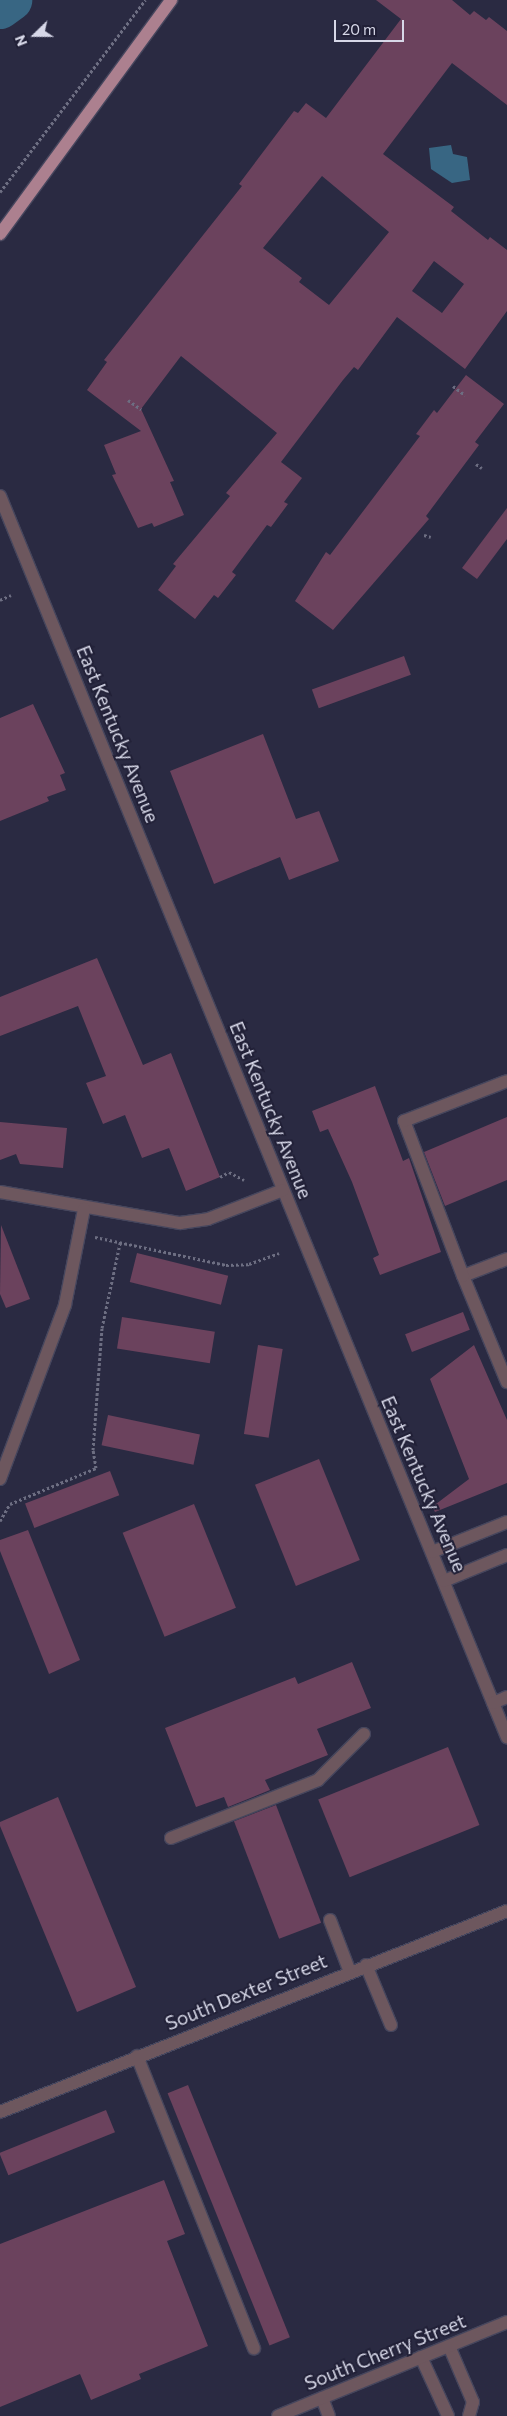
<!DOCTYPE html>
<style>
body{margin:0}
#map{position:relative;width:507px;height:2416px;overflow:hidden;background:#2a2a42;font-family:Commissioner,sans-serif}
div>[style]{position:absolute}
.water>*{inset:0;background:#386683}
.river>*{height:41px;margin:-20.5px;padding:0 20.5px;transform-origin:20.5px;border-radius:20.5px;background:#386683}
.building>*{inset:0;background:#6b425d;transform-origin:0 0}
.path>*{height:3px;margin-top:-1.5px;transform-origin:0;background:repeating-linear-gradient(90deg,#6d6e82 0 2.5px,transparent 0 5px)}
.roads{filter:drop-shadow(1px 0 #46465d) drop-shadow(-1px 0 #46465d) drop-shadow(0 1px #46465d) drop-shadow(0 -1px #46465d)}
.minor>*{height:12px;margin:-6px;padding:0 6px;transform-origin:6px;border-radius:6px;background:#6d575e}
.major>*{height:12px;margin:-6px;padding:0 6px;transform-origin:6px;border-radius:6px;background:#ac808f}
span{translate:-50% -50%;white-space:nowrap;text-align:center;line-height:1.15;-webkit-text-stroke:4px #212037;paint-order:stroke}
.street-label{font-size:19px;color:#d7d8e8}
.north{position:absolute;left:10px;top:10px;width:50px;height:50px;-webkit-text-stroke:4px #212037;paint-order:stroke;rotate:248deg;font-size:14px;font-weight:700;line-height:20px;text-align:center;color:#d7d8e8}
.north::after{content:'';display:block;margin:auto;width:18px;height:22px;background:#d7d8e8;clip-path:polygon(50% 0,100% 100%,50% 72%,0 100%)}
.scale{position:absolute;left:334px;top:20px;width:70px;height:22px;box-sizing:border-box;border:2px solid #d7d8e8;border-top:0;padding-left:6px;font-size:15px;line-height:18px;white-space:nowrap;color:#d7d8e8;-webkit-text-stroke:4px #212037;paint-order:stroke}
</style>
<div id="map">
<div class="water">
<div style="clip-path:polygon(451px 145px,453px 154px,467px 157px,470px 180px,452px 183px,431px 169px,429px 148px)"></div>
</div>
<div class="river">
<div style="left:0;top:8px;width:14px;rotate:-36deg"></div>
</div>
<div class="building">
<div style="clip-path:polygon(evenodd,376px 0,452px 0,470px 15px,474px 11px,486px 20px,489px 17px,507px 31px,507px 105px,452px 63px,383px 154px,454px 207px,451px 211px,488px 240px,490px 237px,507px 250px,507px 311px,465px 369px,397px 317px,358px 370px,354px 367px,343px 380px,281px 462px,302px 478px,284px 502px,288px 504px,271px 527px,267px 525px,232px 572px,236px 575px,218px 598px,214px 595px,195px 619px,158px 590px,176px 566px,173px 564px,230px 496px,226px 493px,277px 433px,181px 356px,141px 409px,174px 481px,170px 482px,184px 515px,154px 527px,152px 523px,138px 528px,112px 475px,116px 474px,104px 445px,141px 431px,87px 390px,107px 362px,104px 360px,242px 186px,239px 184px,294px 111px,298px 113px,306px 103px,326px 118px,401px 19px,376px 0,322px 176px,389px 232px,329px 305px,299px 282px,302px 278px,263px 248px,322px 176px,376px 0,434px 261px,464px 284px,442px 313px,412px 291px,434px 261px)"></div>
<div style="clip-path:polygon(466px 375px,504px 404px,475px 442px,479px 445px,426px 516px,429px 519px,333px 630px,295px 601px,326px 552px,330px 555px,420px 436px,416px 434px,434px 410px,437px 413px)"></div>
<div style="clip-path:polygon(507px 508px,507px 539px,477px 579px,462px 568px)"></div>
<div style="left:404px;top:656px;width:20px;height:98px;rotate:70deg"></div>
<div style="clip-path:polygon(33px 704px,65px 773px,60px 775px,66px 790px,47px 797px,49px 801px,0 821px,0 718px)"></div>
<div style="clip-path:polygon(263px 734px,296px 819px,319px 811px,339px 861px,289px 880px,280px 857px,214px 884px,170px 771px)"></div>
<div style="clip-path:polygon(97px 958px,143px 1065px,171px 1053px,220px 1177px,186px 1191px,169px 1148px,142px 1158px,125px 1115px,103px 1124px,86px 1083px,106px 1076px,78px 1006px,0 1036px,0 997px)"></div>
<div style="clip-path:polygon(375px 1086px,403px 1161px,409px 1158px,441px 1252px,380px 1275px,373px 1258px,379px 1255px,352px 1182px,328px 1129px,320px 1132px,312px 1111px)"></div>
<div style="clip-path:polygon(507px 1117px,507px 1180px,445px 1206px,424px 1152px)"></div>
<div style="clip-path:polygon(0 1122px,67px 1128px,63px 1168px,20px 1164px,16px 1154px,0 1160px)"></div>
<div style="clip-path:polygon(1px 1225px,30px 1299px,6px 1308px,0 1294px)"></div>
<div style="left:137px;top:1253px;width:94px;height:30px;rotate:14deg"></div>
<div style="left:463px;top:1312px;width:19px;height:62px;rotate:69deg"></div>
<div style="left:122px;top:1317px;width:94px;height:32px;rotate:9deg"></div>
<div style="left:258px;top:1345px;width:25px;height:90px;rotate:9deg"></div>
<div style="clip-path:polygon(474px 1345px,507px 1420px,507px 1483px,435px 1512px,432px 1507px,469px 1479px,430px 1379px)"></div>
<div style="left:108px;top:1415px;width:94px;height:31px;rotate:12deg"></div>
<div style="left:319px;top:1459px;width:109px;height:69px;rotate:68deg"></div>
<div style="left:110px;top:1471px;width:26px;height:91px;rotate:69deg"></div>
<div style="left:194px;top:1504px;width:112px;height:77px;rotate:68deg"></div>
<div style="clip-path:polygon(28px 1530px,80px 1660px,49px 1674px,0 1551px,0 1540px)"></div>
<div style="clip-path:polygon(352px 1662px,371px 1708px,317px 1729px,328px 1755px,265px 1780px,270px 1790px,228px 1807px,224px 1797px,196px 1807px,165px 1728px,295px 1677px,298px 1684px)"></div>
<div style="left:448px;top:1747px;width:84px;height:140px;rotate:68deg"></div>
<div style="clip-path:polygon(58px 1797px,136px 1987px,77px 2012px,0 1826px,0 1822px)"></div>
<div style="left:276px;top:1805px;width:126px;height:45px;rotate:69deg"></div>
<div style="left:188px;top:2085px;width:272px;height:22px;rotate:68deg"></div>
<div style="left:106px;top:2110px;width:24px;height:115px;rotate:68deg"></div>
<div style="clip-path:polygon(164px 2180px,185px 2234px,167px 2241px,208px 2346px,139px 2374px,141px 2379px,91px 2400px,80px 2374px,0 2407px,0 2244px)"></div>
</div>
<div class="path">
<div style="left:0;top:192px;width:241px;rotate:-52.9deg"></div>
<div style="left:453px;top:386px;width:15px;rotate:37deg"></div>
<div style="left:128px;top:400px;width:16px;rotate:35deg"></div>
<div style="left:476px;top:464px;width:7px;rotate:34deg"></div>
<div style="left:424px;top:535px;width:7px;rotate:16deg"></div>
<div style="left:0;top:600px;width:12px;rotate:-24deg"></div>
<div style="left:220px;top:1177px;width:10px;rotate:-29deg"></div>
<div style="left:229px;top:1172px;width:17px;rotate:28deg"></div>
<div style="left:95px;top:1237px;width:134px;rotate:12.1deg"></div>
<div style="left:226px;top:1265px;width:23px;rotate:-2deg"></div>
<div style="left:249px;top:1264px;width:32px;rotate:-20deg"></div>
<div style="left:0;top:1521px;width:20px;rotate:-60deg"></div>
<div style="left:10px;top:1504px;width:93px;rotate:-22.7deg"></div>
<div style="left:96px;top:1468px;width:18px;rotate:-99deg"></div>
<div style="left:93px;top:1450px;width:122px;rotate:-85.8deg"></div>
<div style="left:102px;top:1328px;width:87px;rotate:-78deg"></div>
</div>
<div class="roads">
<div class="minor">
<div style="left:0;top:496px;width:1341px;rotate:67.78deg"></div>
<div style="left:0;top:1192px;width:183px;rotate:9.8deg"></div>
<div style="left:180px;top:1223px;width:28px;rotate:-8deg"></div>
<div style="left:208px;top:1219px;width:80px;rotate:-21.1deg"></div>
<div style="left:507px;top:1259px;width:47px;rotate:158.9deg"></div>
<div style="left:463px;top:1276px;width:115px;rotate:67.5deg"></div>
<div style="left:463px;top:1276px;width:166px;rotate:-110.8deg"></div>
<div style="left:404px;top:1121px;width:110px;rotate:-21.2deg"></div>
<div style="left:0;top:1479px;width:186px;rotate:-69.5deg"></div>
<div style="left:65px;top:1305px;width:98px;rotate:-78.8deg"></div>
<div style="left:432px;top:1552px;width:81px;rotate:-21.8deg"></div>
<div style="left:444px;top:1581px;width:68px;rotate:-22.4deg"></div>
<div style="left:493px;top:1703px;width:15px;rotate:-23deg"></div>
<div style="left:171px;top:1838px;width:158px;rotate:-21.5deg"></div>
<div style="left:318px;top:1780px;width:65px;rotate:-45deg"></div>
<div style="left:330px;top:1920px;width:56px;rotate:69deg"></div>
<div style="left:366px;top:1965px;width:65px;rotate:67.4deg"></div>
<div style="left:137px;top:2056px;width:315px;rotate:68.2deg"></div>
<div style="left:0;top:2112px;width:545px;rotate:-21.63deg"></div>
<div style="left:449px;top:2346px;width:61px;rotate:66.8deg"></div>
<div style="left:473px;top:2402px;width:15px;rotate:106deg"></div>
<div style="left:421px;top:2357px;width:65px;rotate:65.4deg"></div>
<div style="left:322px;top:2398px;width:19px;rotate:69deg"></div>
<div style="left:278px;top:2416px;width:248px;rotate:-22.3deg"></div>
</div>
<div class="major">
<div style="left:0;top:234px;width:290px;rotate:-53.8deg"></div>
</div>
</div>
<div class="street-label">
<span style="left:118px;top:734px;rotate:68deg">East Kentucky Avenue</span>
<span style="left:271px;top:1110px;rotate:68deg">East Kentucky Avenue</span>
<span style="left:424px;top:1484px;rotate:67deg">East Kentucky Avenue</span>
<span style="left:246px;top:1992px;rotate:-22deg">South Dexter Street</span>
<span style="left:385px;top:2352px;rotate:-22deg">South Cherry Street</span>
</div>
<div class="north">N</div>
<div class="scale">20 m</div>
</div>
